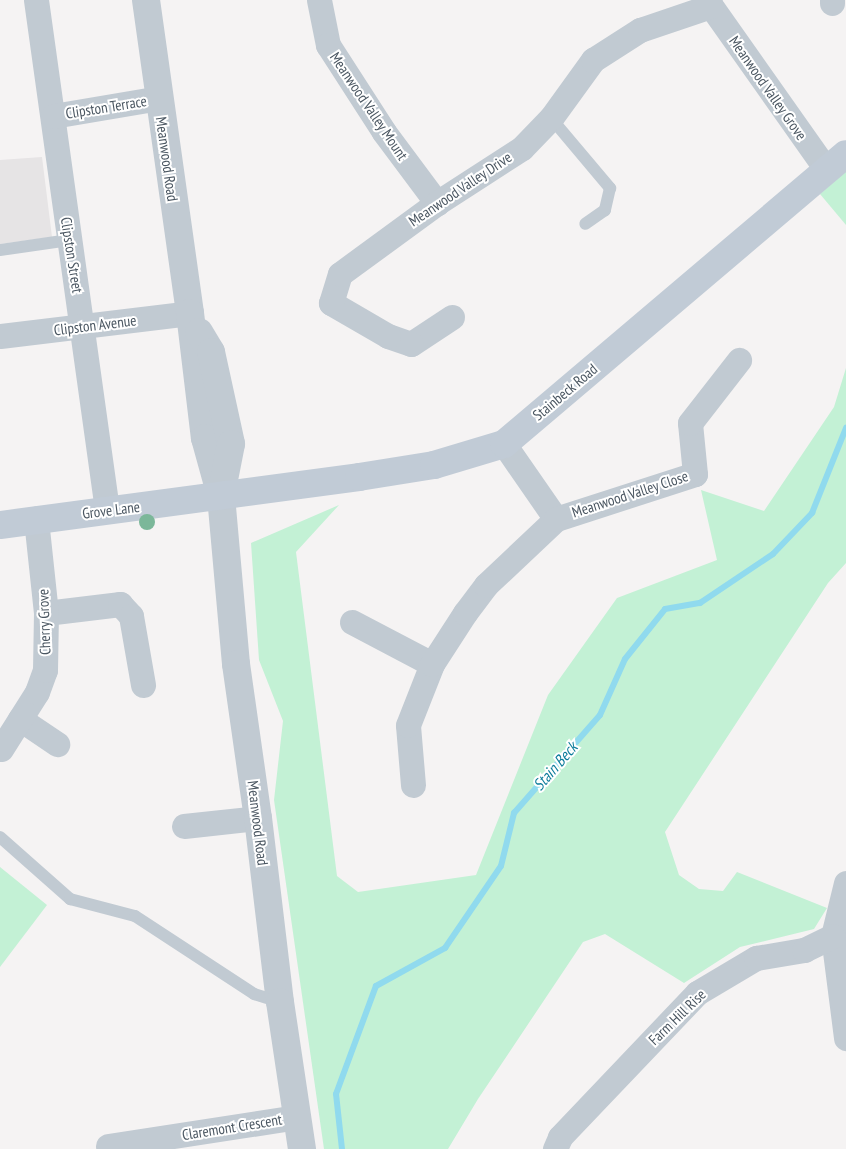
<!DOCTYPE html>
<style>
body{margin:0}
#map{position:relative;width:846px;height:1149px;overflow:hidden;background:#f5f3f3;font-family:"PT Sans Narrow",sans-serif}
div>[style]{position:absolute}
.education>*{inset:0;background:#e6e4e5}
.green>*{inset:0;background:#c3f1d5}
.stream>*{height:6px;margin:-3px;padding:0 3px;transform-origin:3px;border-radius:3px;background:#90daee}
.service>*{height:12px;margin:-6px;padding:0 6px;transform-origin:6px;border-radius:6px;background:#c1cad2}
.minor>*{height:25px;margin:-12.5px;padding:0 12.5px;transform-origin:12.5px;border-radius:12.5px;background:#c1cad2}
.tertiary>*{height:28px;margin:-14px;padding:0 14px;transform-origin:14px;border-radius:14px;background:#c1cad2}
.secondary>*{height:28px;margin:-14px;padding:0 14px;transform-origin:14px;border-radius:14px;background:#c1cbd6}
.trees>*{width:16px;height:16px;margin:-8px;border-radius:50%;background:#7bb799}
span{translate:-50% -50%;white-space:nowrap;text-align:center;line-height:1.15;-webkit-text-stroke:4px #fff;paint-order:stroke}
.street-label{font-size:15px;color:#4a5661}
.water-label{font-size:16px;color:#0c7c9b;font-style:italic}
</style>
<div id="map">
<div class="education">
<div style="clip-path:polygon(42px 157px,52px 237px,0 244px,0 160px)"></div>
</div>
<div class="green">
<div style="clip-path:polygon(846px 171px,846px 225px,820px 194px)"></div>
<div style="clip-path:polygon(846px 368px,846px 563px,828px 583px,665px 832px,679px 875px,699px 889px,723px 891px,737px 872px,827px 908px,814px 929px,740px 947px,684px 983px,605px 934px,583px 942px,478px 1099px,448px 1149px,324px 1149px,274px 800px,283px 721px,259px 660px,251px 543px,339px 505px,296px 552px,337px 876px,358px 892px,476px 875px,548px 695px,617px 598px,717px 560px,701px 490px,764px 511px,834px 407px)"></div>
<div style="clip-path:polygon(0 867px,47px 905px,0 967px)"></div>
</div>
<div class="stream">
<div style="left:342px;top:1149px;width:55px;rotate:-96.2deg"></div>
<div style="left:336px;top:1094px;width:115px;rotate:-69.7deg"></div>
<div style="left:376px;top:986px;width:79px;rotate:-28.8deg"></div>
<div style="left:445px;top:948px;width:99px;rotate:-55.7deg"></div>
<div style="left:501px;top:866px;width:55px;rotate:-76.2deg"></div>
<div style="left:514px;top:813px;width:130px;rotate:-48.7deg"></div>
<div style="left:600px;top:715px;width:61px;rotate:-65.9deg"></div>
<div style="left:625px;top:659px;width:64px;rotate:-51.3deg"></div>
<div style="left:665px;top:609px;width:36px;rotate:-10deg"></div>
<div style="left:700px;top:603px;width:88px;rotate:-33.9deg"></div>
<div style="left:773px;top:554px;width:57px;rotate:-46.4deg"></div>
<div style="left:812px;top:513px;width:92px;rotate:-68.2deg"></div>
</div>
<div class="service">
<div style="left:551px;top:118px;width:92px;rotate:49.9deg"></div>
<div style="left:610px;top:188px;width:23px;rotate:103deg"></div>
<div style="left:605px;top:210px;width:24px;rotate:145deg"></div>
<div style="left:0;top:250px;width:70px;rotate:-8.2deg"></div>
<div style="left:0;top:837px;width:94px;rotate:41.5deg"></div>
<div style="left:70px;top:899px;width:67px;rotate:14.7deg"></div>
<div style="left:135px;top:916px;width:142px;rotate:33.2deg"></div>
<div style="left:254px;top:994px;width:27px;rotate:17deg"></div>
</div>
<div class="minor">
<div style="left:36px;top:0;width:515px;rotate:82.07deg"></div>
<div style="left:319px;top:0;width:46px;rotate:78.7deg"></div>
<div style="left:328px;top:45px;width:103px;rotate:57.2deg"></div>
<div style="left:384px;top:132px;width:89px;rotate:53.3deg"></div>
<div style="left:832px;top:0;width:3px;rotate:90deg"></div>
<div style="left:711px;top:6px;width:199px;rotate:54.8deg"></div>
<div style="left:53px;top:116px;width:108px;rotate:-9.6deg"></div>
<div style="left:452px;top:317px;width:49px;rotate:146.6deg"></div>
<div style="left:411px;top:344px;width:24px;rotate:-161deg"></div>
<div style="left:388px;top:336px;width:66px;rotate:-149.9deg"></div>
<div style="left:331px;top:303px;width:30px;rotate:-73deg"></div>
<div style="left:340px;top:274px;width:120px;rotate:-36.2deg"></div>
<div style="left:437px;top:203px;width:101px;rotate:-32.9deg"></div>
<div style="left:522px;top:148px;width:42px;rotate:-46deg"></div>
<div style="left:551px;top:118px;width:72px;rotate:-54.1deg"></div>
<div style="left:593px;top:60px;width:56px;rotate:-32.6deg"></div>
<div style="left:640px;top:30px;width:75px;rotate:-18.7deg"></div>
<div style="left:0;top:336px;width:191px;rotate:-6.9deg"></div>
<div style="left:504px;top:444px;width:91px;rotate:55.3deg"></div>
<div style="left:46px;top:613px;width:75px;rotate:-6.9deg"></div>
<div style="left:120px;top:604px;width:16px;rotate:47deg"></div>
<div style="left:131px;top:616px;width:70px;rotate:80.1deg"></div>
<div style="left:352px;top:622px;width:90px;rotate:27.7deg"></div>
<div style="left:20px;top:719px;width:45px;rotate:34deg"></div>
<div style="left:1px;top:749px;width:67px;rotate:-57.7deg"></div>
<div style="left:37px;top:692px;width:23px;rotate:-70deg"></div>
<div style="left:45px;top:670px;width:57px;rotate:-89deg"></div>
<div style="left:46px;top:613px;width:95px;rotate:-96.1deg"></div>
<div style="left:413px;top:785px;width:60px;rotate:-94.8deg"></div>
<div style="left:408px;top:725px;width:66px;rotate:-68.5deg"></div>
<div style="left:432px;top:664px;width:61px;rotate:-57.1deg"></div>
<div style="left:465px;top:613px;width:35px;rotate:-53deg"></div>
<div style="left:486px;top:585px;width:96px;rotate:-43.3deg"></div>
<div style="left:556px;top:519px;width:146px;rotate:-17.9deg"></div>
<div style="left:695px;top:474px;width:51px;rotate:-95.6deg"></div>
<div style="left:690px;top:423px;width:80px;rotate:-52.1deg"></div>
<div style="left:184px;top:826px;width:74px;rotate:-6.2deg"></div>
<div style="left:846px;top:883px;width:55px;rotate:103.8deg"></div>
<div style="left:833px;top:936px;width:103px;rotate:82.7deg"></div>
<div style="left:108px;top:1146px;width:192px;rotate:-8.7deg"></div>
<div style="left:555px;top:1149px;width:13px;rotate:-67deg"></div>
<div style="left:560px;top:1137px;width:199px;rotate:-46.4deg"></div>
<div style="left:697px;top:993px;width:69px;rotate:-30.7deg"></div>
<div style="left:756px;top:958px;width:49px;rotate:-9.5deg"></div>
<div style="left:804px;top:950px;width:32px;rotate:-26deg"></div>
</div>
<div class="tertiary">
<div style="left:146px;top:0;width:316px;rotate:82deg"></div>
<div style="left:190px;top:313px;width:126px;rotate:83.2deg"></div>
<div style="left:205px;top:438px;width:60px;rotate:74.6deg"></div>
<div style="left:221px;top:496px;width:169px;rotate:84.9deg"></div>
<div style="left:236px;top:664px;width:156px;rotate:81.9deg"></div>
<div style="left:258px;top:818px;width:185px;rotate:83.2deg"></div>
<div style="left:280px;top:1002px;width:149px;rotate:81.5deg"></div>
<div style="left:199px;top:332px;width:23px;rotate:59deg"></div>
<div style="left:211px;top:352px;width:94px;rotate:77.7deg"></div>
<div style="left:231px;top:444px;width:47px;rotate:101.1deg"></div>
</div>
<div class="secondary">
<div style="left:0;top:525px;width:362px;rotate:-7.6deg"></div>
<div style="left:359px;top:477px;width:76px;rotate:-9.1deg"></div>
<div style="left:434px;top:465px;width:73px;rotate:-16.7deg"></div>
<div style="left:504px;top:444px;width:448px;rotate:-40.3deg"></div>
</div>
<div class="trees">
<div style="left:147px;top:522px"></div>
</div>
<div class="street-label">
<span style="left:768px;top:88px;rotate:55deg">Meanwood Valley Grove</span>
<span style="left:369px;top:106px;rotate:56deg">Meanwood Valley Mount</span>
<span style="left:106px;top:107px;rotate:-9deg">Clipston Terrace</span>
<span style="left:167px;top:159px;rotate:82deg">Meanwood Road</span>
<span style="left:460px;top:189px;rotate:-34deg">Meanwood Valley Drive</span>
<span style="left:72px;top:255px;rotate:81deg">Clipston Street</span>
<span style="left:95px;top:325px;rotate:-7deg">Clipston Avenue</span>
<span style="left:565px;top:392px;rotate:-40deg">Stainbeck Road</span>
<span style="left:630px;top:494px;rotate:-18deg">Meanwood Valley Close</span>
<span style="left:111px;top:510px;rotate:-7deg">Grove Lane</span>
<span style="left:44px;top:622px;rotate:-92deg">Cherry Grove</span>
<span style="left:258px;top:823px;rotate:83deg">Meanwood Road</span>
<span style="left:677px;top:1017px;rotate:-44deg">Farm Hill Rise</span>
<span style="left:232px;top:1127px;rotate:-9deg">Claremont Crescent</span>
</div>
<div class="water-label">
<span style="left:555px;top:766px;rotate:-49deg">Stain Beck</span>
</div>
</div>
